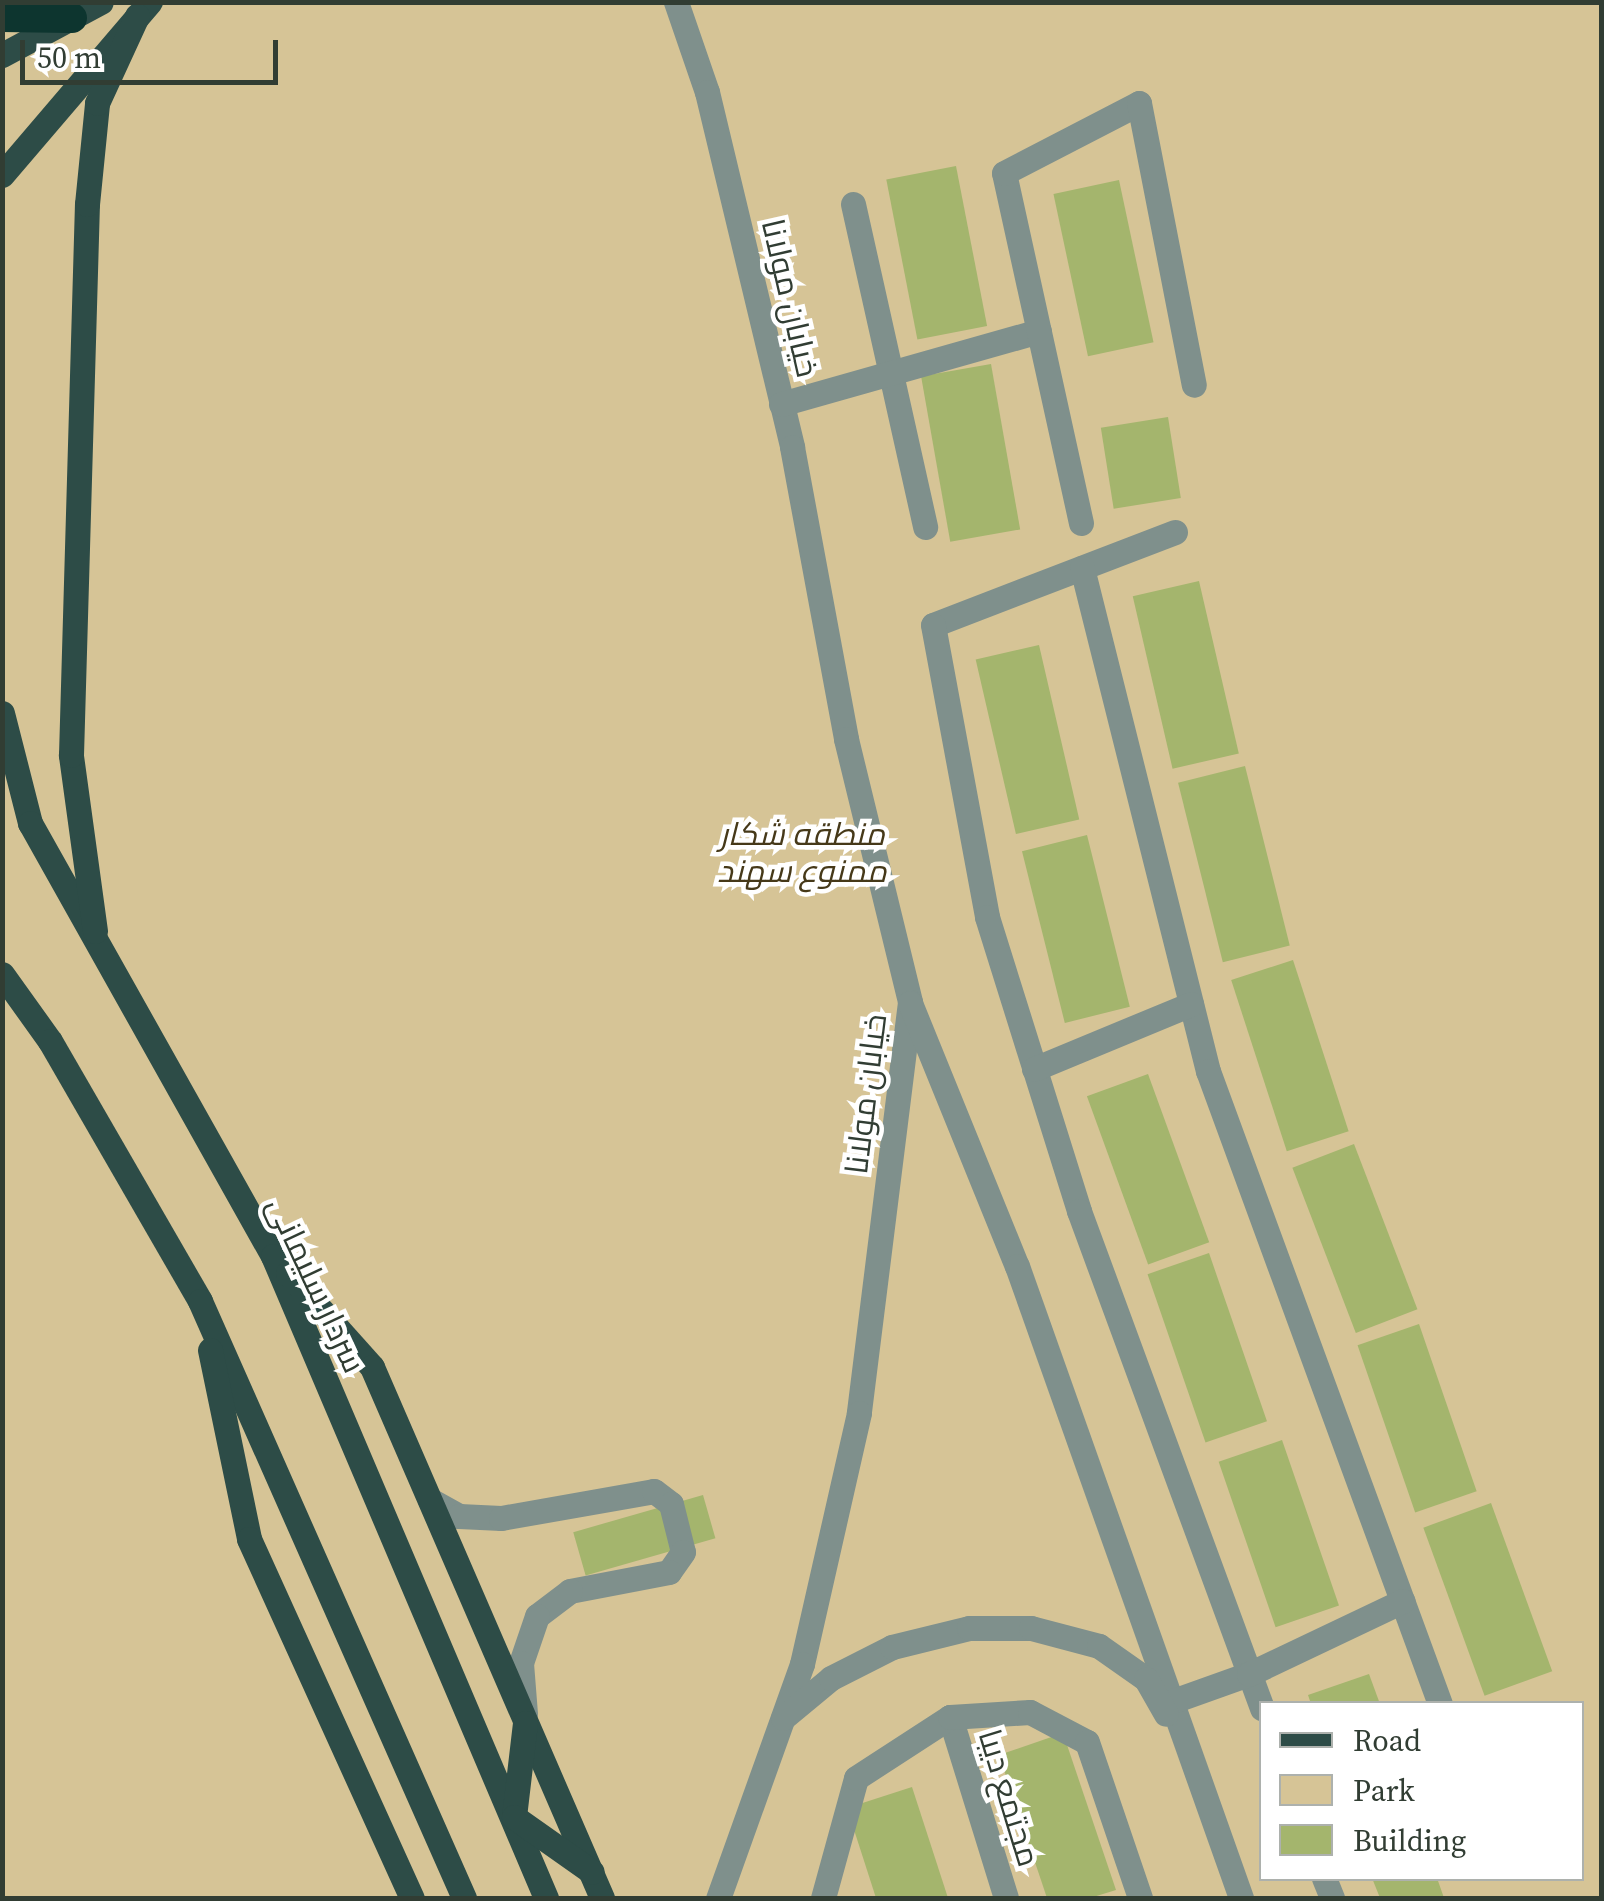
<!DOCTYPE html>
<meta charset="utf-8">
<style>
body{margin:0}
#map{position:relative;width:1604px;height:1901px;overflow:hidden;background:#cfecd4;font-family:"Source Serif 4",Cairo,serif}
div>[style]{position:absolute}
.green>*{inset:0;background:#d6c496}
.building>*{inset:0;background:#a4b56d;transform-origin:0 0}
.minor>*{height:25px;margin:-12.5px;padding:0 12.5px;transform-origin:12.5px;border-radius:12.5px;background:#7f908c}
.major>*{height:25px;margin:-12.5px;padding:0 12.5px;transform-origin:12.5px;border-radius:12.5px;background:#2d4c47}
.highway>*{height:30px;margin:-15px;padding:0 15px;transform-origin:15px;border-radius:15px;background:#0d352f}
span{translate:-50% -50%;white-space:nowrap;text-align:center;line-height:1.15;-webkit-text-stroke:9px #fff;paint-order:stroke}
.street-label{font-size:32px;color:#313d33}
.park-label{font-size:32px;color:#463919;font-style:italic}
.frame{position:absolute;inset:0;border:5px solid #313d33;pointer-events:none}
.legend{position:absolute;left:1259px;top:1701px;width:325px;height:180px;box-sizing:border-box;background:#fff;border:2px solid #adb1ad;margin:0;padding:12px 18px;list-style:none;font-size:30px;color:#313d33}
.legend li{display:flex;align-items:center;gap:20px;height:50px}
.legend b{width:50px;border:2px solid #adb1ad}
.scale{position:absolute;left:20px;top:40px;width:258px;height:45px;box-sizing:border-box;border:5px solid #313d33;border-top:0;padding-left:12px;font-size:30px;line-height:35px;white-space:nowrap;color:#313d33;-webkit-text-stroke:8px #fff;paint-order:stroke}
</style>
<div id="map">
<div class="green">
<div style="clip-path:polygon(evenodd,3px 3px,1601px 3px,1601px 1898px,3px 1898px,3px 3px,1262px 1704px,1582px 1704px,1582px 1878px,1262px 1878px,1262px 1704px)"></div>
</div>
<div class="building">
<div style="left:956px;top:166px;width:163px;height:71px;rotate:79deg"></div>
<div style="left:1119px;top:180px;width:166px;height:67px;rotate:78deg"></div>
<div style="left:991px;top:364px;width:168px;height:71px;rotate:80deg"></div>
<div style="left:1168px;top:417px;width:82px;height:68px;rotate:81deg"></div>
<div style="left:1199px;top:581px;width:177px;height:68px;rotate:77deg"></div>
<div style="left:1039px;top:645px;width:179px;height:65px;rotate:77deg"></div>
<div style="left:1245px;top:766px;width:185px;height:69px;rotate:76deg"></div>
<div style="left:1087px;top:835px;width:177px;height:67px;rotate:76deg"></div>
<div style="left:1293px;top:960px;width:180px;height:65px;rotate:72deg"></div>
<div style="left:1148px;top:1074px;width:179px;height:65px;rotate:70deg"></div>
<div style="left:1354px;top:1144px;width:177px;height:66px;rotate:69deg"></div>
<div style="left:1209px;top:1253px;width:178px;height:65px;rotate:71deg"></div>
<div style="left:1419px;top:1324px;width:177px;height:65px;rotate:71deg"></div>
<div style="left:1282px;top:1440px;width:175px;height:67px;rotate:71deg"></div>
<div style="left:703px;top:1495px;width:45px;height:135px;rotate:74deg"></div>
<div style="left:1491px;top:1503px;width:179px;height:72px;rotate:70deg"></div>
<div style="clip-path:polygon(1369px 1674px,1380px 1704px,1311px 1704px,1308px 1695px)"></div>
<div style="clip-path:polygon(1063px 1733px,1116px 1890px,1090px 1898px,1047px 1898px,999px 1755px)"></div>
<div style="clip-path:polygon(912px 1787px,948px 1898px,876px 1898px,847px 1808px)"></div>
<div style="clip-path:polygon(1372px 1878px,1437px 1878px,1444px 1898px,1380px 1898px)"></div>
</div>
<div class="minor">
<div style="left:676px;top:2px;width:95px;rotate:71deg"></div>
<div style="left:707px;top:92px;width:365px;rotate:76.5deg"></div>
<div style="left:792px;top:447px;width:297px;rotate:79.5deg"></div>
<div style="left:846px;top:739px;width:271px;rotate:76.3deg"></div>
<div style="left:910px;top:1002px;width:414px;rotate:97.1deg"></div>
<div style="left:859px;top:1413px;width:257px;rotate:102.8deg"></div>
<div style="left:802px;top:1664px;width:249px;rotate:109.7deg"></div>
<div style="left:853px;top:204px;width:331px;rotate:77.4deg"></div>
<div style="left:781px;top:404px;width:268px;rotate:-15.8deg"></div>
<div style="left:1081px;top:523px;width:358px;rotate:-102.4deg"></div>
<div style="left:1004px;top:173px;width:152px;rotate:-27.4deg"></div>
<div style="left:1139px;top:103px;width:287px;rotate:79deg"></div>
<div style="left:1175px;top:532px;width:259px;rotate:159deg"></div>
<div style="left:933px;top:625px;width:297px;rotate:79.5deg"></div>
<div style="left:987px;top:917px;width:308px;rotate:72.6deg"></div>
<div style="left:1079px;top:1211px;width:530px;rotate:69.79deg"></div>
<div style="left:1082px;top:568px;width:519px;rotate:75.94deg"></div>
<div style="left:1208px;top:1071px;width:674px;rotate:69.87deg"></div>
<div style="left:910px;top:1003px;width:284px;rotate:67.9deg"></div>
<div style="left:1017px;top:1266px;width:671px;rotate:70.48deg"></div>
<div style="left:1034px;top:1069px;width:170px;rotate:-22.5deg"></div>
<div style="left:430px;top:1500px;width:33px;rotate:29deg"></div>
<div style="left:459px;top:1516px;width:42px;rotate:2.7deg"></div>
<div style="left:501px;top:1518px;width:155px;rotate:-10deg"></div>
<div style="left:654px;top:1491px;width:21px;rotate:37deg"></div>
<div style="left:671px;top:1504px;width:49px;rotate:76deg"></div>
<div style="left:683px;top:1552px;width:24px;rotate:125deg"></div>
<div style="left:669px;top:1572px;width:101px;rotate:169.1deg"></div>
<div style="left:570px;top:1591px;width:41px;rotate:142.9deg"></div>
<div style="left:537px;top:1616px;width:50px;rotate:108.8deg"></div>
<div style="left:521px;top:1663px;width:51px;rotate:85.5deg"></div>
<div style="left:1173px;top:1701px;width:81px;rotate:-19.6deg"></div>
<div style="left:1249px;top:1674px;width:170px;rotate:-25.4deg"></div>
<div style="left:950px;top:1717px;width:189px;rotate:72.8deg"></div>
<div style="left:783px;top:1718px;width:62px;rotate:-39.8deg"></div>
<div style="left:831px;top:1678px;width:68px;rotate:-26.9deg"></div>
<div style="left:892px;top:1647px;width:79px;rotate:-13.9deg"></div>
<div style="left:969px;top:1628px;width:62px"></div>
<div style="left:1031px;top:1628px;width:70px;rotate:14.8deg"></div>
<div style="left:1099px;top:1646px;width:57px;rotate:35.1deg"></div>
<div style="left:1146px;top:1679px;width:40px;rotate:60.3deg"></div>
<div style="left:1324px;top:1878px;width:22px;rotate:68deg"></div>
<div style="left:823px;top:1898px;width:124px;rotate:-74.6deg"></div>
<div style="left:856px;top:1778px;width:112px;rotate:-33deg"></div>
<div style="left:950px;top:1717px;width:80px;rotate:-3.6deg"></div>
<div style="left:1030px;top:1712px;width:64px;rotate:27.8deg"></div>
<div style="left:1087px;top:1742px;width:165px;rotate:71.2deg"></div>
</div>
<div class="major">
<div style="left:2px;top:55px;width:112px;rotate:-28.2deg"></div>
<div style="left:2px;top:175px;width:228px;rotate:-49.5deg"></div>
<div style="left:2px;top:713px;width:114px;rotate:75.7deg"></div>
<div style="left:30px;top:823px;width:497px;rotate:60.7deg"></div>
<div style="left:273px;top:1256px;width:698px;rotate:66.96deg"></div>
<div style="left:95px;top:931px;width:178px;rotate:-97.8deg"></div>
<div style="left:71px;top:755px;width:551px;rotate:-88.34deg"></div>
<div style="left:87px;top:204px;width:101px;rotate:-84.3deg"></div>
<div style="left:97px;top:103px;width:96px;rotate:-65.3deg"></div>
<div style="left:2px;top:974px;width:82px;rotate:54.4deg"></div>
<div style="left:50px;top:1041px;width:300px;rotate:60deg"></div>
<div style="left:200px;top:1301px;width:653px;rotate:66.14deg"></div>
<div style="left:288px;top:1273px;width:126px;rotate:48.2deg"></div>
<div style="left:372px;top:1367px;width:579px;rotate:66.58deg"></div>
<div style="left:210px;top:1350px;width:193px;rotate:78.3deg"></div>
<div style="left:249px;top:1539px;width:394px;rotate:65.6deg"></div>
<div style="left:525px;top:1723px;width:95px;rotate:96.7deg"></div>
<div style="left:514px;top:1817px;width:95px;rotate:35.2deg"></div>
</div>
<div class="highway">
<div style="left:2px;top:17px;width:70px;rotate:0.8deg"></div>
</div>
<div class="street-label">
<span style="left:790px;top:298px;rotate:77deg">خیابان مولانا</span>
<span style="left:866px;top:1094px;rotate:-83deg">خیابان مولانا</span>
<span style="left:316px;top:1285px;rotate:65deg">سردار سلیمانی</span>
<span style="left:1009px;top:1798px;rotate:73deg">مجتمع دیبا</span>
</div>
<div class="park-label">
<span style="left:802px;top:853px">منطقه شکار<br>ممنوع سهند</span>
</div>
<div class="frame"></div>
<ul class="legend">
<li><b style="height:12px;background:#2d4c47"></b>Road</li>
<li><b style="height:28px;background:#d6c496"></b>Park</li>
<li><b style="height:28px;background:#a4b56d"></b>Building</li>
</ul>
<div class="scale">50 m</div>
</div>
